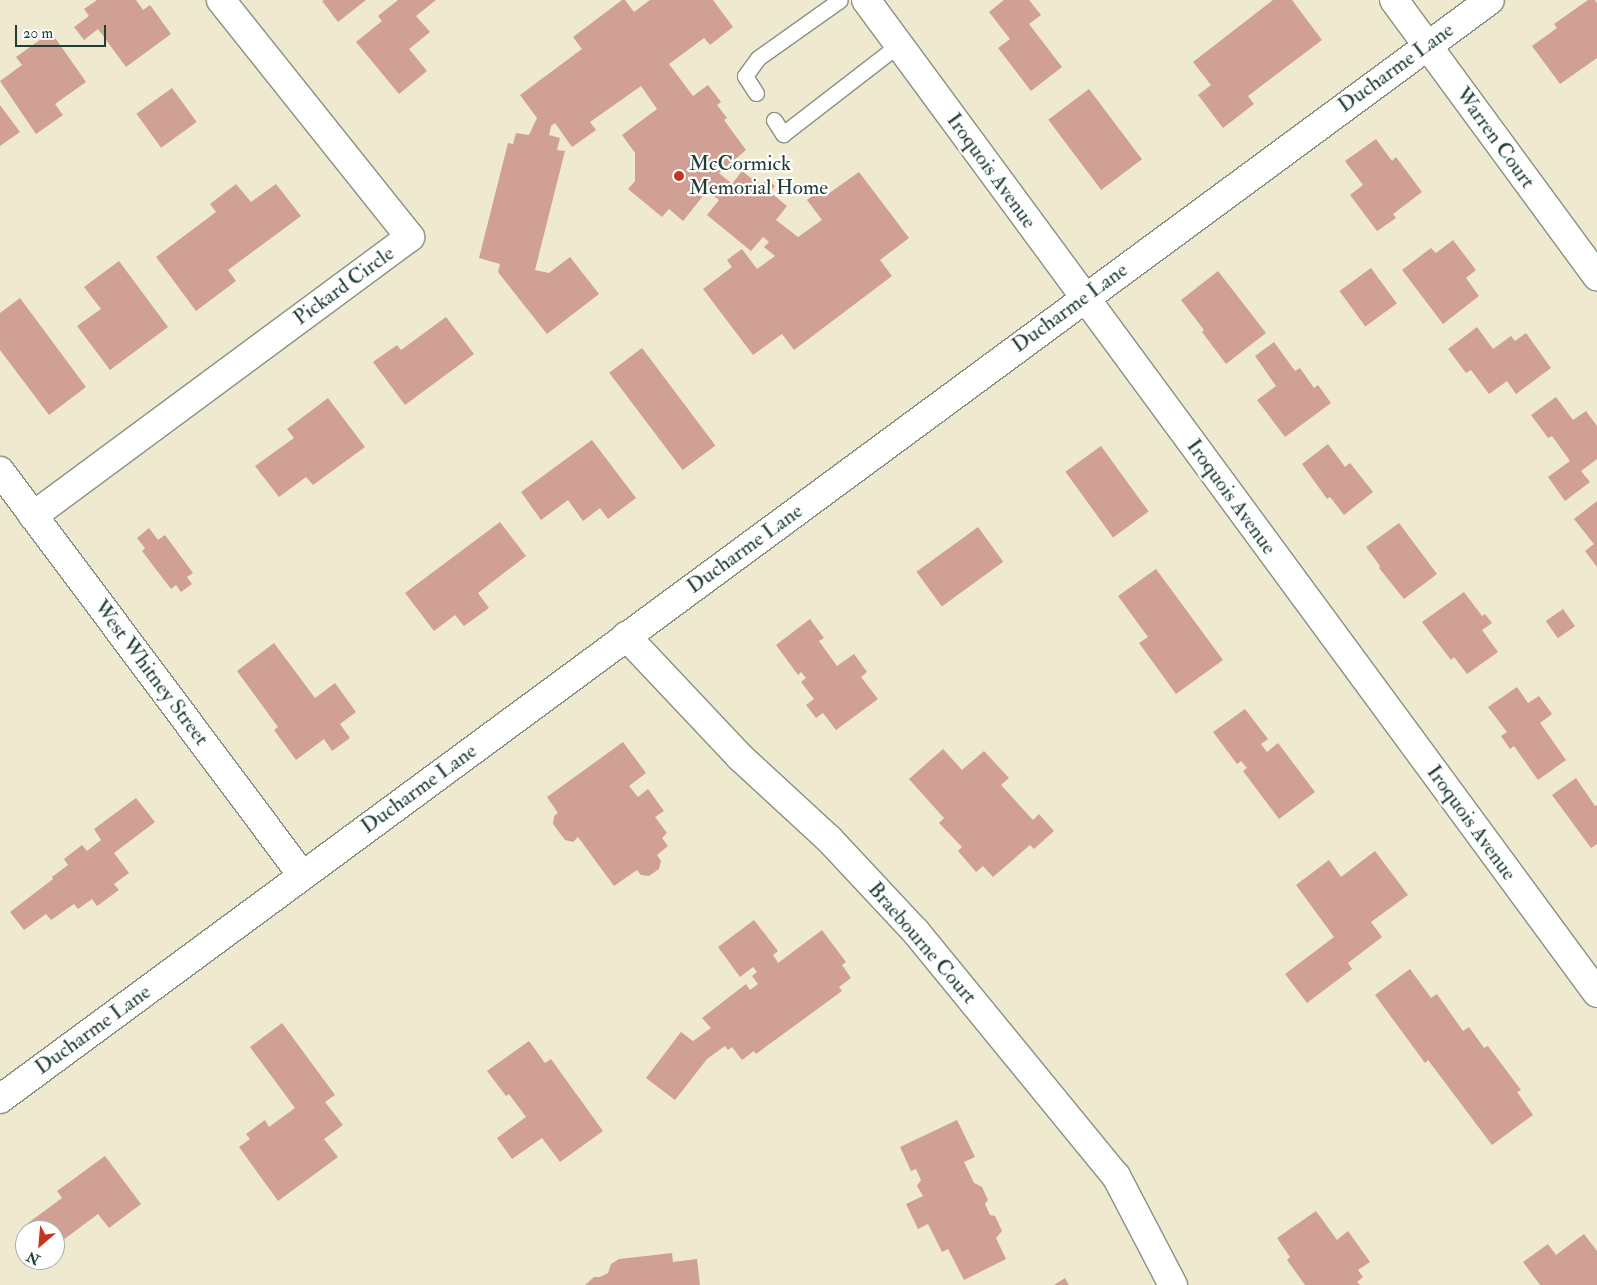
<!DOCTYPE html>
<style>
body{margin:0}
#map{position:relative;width:1597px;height:1285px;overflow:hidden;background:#efe9cf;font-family:"IM FELL Double Pica",serif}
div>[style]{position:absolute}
.building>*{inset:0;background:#d1a094;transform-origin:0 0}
.roads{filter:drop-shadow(1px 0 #879382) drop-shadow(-1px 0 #879382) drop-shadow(0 1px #879382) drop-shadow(0 -1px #879382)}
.service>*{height:15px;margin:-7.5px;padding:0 7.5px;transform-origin:7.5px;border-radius:7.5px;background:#fff}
.minor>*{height:28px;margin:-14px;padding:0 14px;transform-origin:14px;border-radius:14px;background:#fff}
.dots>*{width:14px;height:14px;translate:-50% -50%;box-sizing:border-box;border:2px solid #fff;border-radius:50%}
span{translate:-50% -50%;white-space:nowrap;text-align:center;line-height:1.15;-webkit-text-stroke:4.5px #fff;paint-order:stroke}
.street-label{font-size:21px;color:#1f3d34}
.poi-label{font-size:21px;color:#1f3d34}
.left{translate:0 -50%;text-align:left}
.north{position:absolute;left:15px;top:1220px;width:50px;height:50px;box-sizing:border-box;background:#fff;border:1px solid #a5b1ae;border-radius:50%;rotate:207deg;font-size:14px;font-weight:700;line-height:20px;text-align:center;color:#1f3d34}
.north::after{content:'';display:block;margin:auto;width:18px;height:22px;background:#c8321e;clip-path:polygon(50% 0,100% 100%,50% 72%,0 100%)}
.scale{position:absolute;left:15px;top:25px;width:91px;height:22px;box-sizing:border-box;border:2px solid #1f3d34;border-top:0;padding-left:6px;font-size:15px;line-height:18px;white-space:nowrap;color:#1f3d34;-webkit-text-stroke:4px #fff;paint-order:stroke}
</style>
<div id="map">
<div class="building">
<div style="clip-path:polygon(97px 0,136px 0,143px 10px,150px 5px,171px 34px,126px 67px,98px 29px,84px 40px,74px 27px,89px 16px,84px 9px)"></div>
<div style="clip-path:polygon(324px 0,366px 0,338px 22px,322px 1px)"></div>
<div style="clip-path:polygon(398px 0,436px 0,416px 16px,430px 32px,409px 49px,427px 71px,399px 94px,356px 42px,382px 21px,378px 16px)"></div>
<div style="clip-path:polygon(622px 0,625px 0,634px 12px,650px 0,713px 0,733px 27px,710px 45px,704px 38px,669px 64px,693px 96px,708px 85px,721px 102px,717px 105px,727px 118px,724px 120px,746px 150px,719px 173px,732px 184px,742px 171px,761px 186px,767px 179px,775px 186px,770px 192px,787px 206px,776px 220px,798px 237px,822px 220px,807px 200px,823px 188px,828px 194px,859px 172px,909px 238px,880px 260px,892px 276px,794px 350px,782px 334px,753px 355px,703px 289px,732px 267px,727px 260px,742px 249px,757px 269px,775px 256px,764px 247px,769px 242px,763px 237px,751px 251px,707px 215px,719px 200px,707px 191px,683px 221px,669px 209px,662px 217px,628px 189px,635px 181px,635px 153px,622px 135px,657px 109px,641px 86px,590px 122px,596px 130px,572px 147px,555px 123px,551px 126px,549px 135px,560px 138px,557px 150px,565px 151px,535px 270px,549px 273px,570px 257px,599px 294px,547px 334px,498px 272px,500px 264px,479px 258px,508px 143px,513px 144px,516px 133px,529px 135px,537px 118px,520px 95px,582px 49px,573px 37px)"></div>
<div style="clip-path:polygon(1004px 0,1029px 0,1041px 15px,1029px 24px,1062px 67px,1031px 91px,998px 48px,1010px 39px,989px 12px)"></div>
<div style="clip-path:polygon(1273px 0,1292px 0,1322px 40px,1248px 96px,1254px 104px,1223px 128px,1198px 95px,1211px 85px,1193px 62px)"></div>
<div style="clip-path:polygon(1588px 0,1595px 0,1597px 3px,1597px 58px,1560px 84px,1532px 46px,1557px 28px,1554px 24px)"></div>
<div style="clip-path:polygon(51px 32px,86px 82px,55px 104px,63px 115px,36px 134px,0 81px,22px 65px,16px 57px)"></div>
<div style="left:172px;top:88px;width:42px;height:44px;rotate:54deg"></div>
<div style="left:1089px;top:89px;width:88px;height:51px;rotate:53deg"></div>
<div style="clip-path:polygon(0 105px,20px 132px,0 146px)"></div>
<div style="clip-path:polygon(1376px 139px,1392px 161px,1396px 157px,1422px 192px,1393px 214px,1396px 218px,1377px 231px,1350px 195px,1363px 185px,1345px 161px)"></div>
<div style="clip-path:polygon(236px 184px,251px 202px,276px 184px,301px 216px,228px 270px,236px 281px,196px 311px,156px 257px,216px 212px,210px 204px)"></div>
<div style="clip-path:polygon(1453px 240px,1476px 270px,1466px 278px,1479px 296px,1443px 324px,1402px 270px,1431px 248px,1436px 253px)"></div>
<div style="clip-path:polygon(119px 261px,168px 327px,110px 370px,77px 326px,101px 309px,84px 287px)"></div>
<div style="left:1371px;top:268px;width:44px;height:39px;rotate:54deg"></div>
<div style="clip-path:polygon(1218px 271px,1266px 333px,1226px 364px,1202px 332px,1204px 330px,1181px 300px)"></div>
<div style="clip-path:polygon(20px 298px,86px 387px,49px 415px,0 350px,0 313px)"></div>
<div style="clip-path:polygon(446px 317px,474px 354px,405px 405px,373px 362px,397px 345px,401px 350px)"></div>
<div style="clip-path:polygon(1477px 327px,1493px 349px,1511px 336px,1515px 341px,1526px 333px,1551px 368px,1516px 394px,1507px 381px,1489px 394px,1471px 370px,1466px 373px,1448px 349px)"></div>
<div style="clip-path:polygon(1274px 342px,1295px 371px,1300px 368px,1314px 388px,1318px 385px,1331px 403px,1285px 437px,1257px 400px,1276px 386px,1255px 356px)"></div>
<div style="left:642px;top:348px;width:122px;height:41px;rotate:53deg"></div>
<div style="clip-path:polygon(1556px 397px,1573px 420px,1586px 411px,1597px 426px,1597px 459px,1581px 471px,1590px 482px,1565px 501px,1548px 477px,1570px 461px,1552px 436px,1548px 438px,1531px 415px)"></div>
<div style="clip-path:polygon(328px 398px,365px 447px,313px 485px,306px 477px,279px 497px,255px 466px,294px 438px,287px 429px)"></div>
<div style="clip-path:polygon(592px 440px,636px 498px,608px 519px,600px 508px,583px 521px,568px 500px,541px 520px,521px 492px)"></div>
<div style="clip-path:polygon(1328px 444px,1345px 467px,1350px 463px,1373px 492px,1344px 515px,1330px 497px,1327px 499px,1302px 464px)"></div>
<div style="left:1101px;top:446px;width:81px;height:44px;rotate:54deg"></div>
<div style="clip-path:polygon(1597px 501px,1597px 567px,1585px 551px,1594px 544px,1574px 519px)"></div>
<div style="clip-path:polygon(500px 522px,526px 556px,478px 593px,489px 608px,464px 626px,455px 615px,434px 631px,405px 593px)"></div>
<div style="clip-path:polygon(1399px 523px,1437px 574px,1404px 599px,1379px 568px,1380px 566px,1366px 547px)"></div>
<div style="left:978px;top:527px;width:43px;height:76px;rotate:54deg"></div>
<div style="clip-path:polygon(149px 528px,158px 540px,165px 535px,193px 573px,187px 577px,192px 584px,181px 592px,176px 585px,171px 589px,142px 551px,145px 548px,137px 538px)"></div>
<div style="clip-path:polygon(1156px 569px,1223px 660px,1176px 694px,1139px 643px,1148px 637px,1118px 596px)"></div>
<div style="clip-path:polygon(1464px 592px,1482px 616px,1485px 614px,1492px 623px,1482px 630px,1498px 652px,1467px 674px,1454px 657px,1451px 660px,1422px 622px)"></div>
<div style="left:1563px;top:609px;width:21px;height:21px;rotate:55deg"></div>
<div style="clip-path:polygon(810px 619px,824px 638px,819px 641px,837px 666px,854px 654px,867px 672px,861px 677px,878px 699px,836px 730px,823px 713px,816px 718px,806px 705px,814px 699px,801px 682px,806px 678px,801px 672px,798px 675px,776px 645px)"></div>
<div style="clip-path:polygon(274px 643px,315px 698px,335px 683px,356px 712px,340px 724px,350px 738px,332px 751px,324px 739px,296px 760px,274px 730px,278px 727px,237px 671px)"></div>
<div style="clip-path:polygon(1517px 687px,1528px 703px,1539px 696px,1552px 714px,1540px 723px,1566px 760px,1538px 780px,1514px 746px,1510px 749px,1501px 736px,1507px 732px,1488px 707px)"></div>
<div style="clip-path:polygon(1245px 709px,1268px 739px,1261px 744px,1267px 752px,1278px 743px,1315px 792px,1279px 819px,1243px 771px,1247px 768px,1241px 761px,1237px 764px,1213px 732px)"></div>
<div style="clip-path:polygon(623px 742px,646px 773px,629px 786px,638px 797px,648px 789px,664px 811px,655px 817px,667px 833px,662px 838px,668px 846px,657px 855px,661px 861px,659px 869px,649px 876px,641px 875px,637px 870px,614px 886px,578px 837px,573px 842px,565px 840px,553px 824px,554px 816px,558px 813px,547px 797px)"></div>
<div style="clip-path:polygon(943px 749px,962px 770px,984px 751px,1009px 778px,1001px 785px,1033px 820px,1039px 814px,1054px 831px,1034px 849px,1030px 845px,993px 877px,983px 866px,976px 872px,958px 851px,962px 847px,939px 823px,944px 818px,909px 779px)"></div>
<div style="clip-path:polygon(1576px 778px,1595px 806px,1597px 805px,1597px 844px,1591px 848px,1552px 795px)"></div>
<div style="clip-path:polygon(136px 798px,155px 822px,114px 853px,129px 873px,114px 884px,119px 890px,97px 906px,92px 899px,78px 909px,74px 904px,51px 920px,46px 914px,24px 930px,10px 912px,53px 879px,52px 877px,68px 865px,64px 859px,82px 845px,87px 851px,101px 840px,94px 829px)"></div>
<div style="clip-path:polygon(1375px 851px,1408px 895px,1371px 922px,1382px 937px,1348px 963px,1352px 969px,1307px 1003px,1285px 974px,1334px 937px,1296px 885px,1329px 860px,1341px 877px)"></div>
<div style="clip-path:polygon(754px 920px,778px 951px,773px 955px,778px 963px,822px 930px,846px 962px,842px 965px,851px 978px,839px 987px,842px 991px,756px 1054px,754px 1051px,742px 1060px,732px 1047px,728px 1050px,725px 1046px,707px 1059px,675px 1100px,646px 1078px,681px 1032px,693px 1041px,711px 1028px,702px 1018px,746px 984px,750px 990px,758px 984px,752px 976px,757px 972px,753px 967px,740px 977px,718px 947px)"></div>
<div style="clip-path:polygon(1410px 969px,1431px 998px,1437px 994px,1463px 1031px,1469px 1027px,1484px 1048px,1488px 1046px,1521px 1090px,1517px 1092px,1533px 1115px,1492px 1145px,1428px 1060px,1425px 1063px,1375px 995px)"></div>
<div style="clip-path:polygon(282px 1023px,335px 1095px,325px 1102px,343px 1125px,324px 1139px,338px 1157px,278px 1201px,239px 1147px,250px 1139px,246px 1134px,265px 1120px,269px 1127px,295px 1108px,250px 1047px)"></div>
<div style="clip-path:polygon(529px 1041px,545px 1063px,551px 1059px,603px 1131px,560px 1162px,542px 1138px,512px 1159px,497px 1138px,526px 1117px,509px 1094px,506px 1096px,487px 1071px)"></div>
<div style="clip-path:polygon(957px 1120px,975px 1157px,964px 1162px,974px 1183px,982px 1187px,988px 1200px,985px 1204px,990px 1215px,995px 1216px,1002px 1231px,996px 1238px,1006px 1259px,964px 1280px,948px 1249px,942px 1252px,928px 1224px,918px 1229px,906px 1204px,923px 1196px,917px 1186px,921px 1180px,916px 1169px,911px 1171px,900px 1147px)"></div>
<div style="clip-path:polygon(105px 1156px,141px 1204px,109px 1228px,98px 1214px,55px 1246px,55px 1230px,33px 1230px,28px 1223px,62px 1198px,57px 1191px)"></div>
<div style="clip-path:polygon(1316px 1211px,1337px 1240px,1348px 1231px,1370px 1262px,1358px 1270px,1363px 1277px,1357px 1282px,1360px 1285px,1305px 1285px,1287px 1260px,1290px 1257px,1277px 1238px)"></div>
<div style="clip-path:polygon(1584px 1234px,1597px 1251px,1597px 1285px,1540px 1285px,1523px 1262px,1548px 1244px,1556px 1255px)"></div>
<div style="clip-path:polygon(672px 1253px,673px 1262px,697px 1259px,700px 1285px,585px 1285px,594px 1277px,600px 1277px,608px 1273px,611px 1264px,619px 1259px)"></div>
<div style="clip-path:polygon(1065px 1278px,1069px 1285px,1054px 1285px)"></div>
</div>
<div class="roads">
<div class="service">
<div style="left:756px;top:93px;width:20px;rotate:-123deg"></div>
<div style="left:745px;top:76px;width:22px;rotate:-54deg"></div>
<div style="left:758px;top:58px;width:100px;rotate:-35.3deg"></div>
<div style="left:774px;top:120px;width:17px;rotate:57deg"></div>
<div style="left:783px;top:134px;width:145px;rotate:-37.7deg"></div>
</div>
<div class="minor">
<div style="left:866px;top:0;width:1233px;rotate:53.64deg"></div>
<div style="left:1394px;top:0;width:343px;rotate:53.7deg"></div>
<div style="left:0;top:471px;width:504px;rotate:53.22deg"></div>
<div style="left:33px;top:516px;width:469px;rotate:-36.5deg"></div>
<div style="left:410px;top:237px;width:303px;rotate:-128.6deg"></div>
<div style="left:626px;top:636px;width:166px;rotate:46.7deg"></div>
<div style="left:740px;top:757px;width:121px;rotate:42.7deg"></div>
<div style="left:829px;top:839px;width:127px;rotate:46.9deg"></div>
<div style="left:916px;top:932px;width:315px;rotate:50.7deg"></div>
<div style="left:1116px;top:1176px;width:123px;rotate:62.4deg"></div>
<div style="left:0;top:1099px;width:1851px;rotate:-36.41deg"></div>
</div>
</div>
<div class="dots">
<div style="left:679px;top:176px;background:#c8321e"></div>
</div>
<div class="street-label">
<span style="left:1396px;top:68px;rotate:-36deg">Ducharme Lane</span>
<span style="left:1495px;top:138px;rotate:54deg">Warren Court</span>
<span style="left:991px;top:171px;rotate:54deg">Iroquois Avenue</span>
<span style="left:344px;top:286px;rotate:-36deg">Pickard Circle</span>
<span style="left:1070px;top:308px;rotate:-36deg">Ducharme Lane</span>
<span style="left:1231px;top:497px;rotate:54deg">Iroquois Avenue</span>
<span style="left:745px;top:549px;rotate:-36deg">Ducharme Lane</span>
<span style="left:151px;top:673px;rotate:53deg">West Whitney Street</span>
<span style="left:419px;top:789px;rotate:-36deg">Ducharme Lane</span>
<span style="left:1471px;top:823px;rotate:54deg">Iroquois Avenue</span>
<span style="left:922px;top:943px;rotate:49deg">Braebourne Court</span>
<span style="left:93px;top:1030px;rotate:-36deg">Ducharme Lane</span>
</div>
<div class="poi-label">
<span class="left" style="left:689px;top:176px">McCormick<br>Memorial Home</span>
</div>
<div class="north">N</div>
<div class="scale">20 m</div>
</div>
